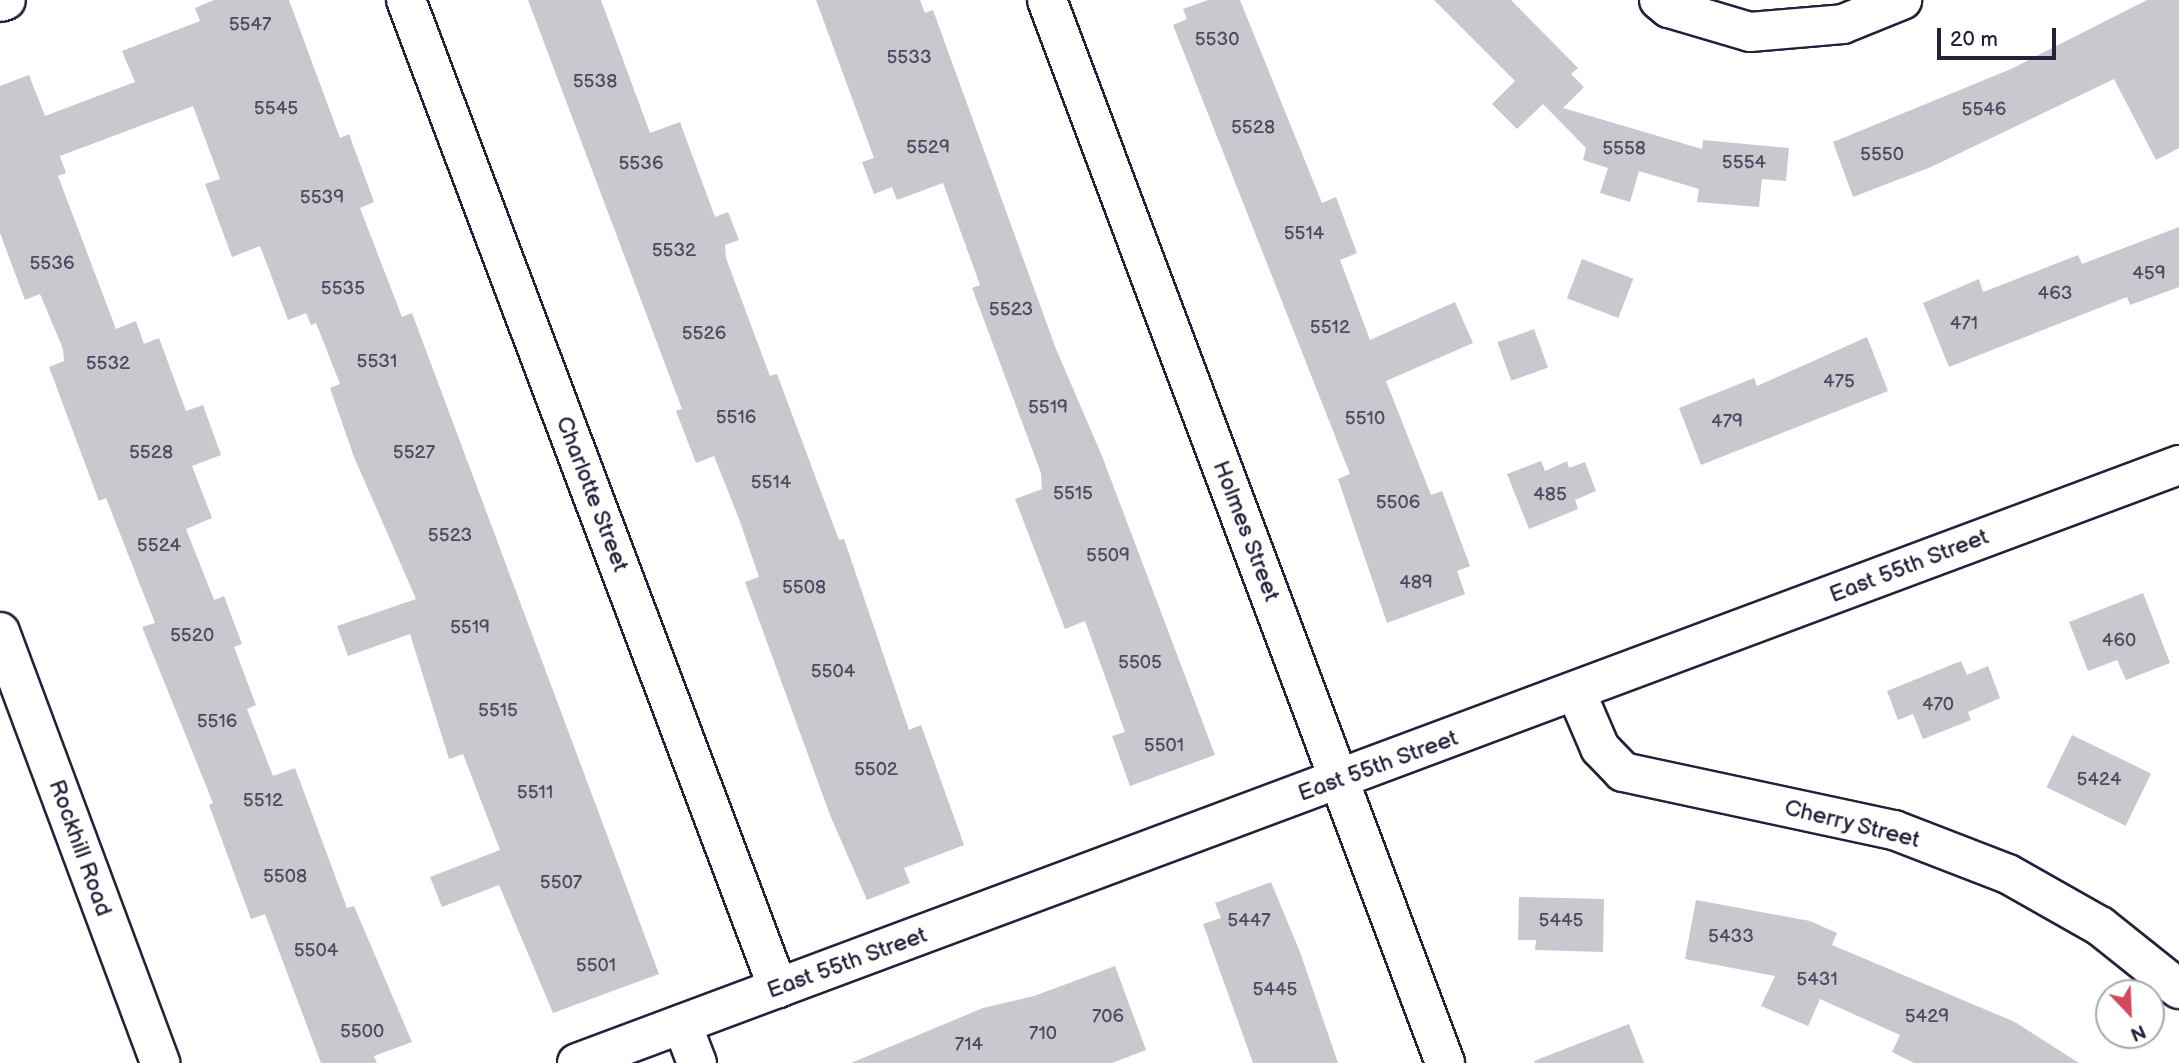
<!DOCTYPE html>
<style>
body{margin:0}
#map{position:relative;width:2179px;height:1063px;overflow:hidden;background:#fff;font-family:"Balsamiq Sans",sans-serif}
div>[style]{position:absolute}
.building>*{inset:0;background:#c8c8cf;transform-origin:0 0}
.roads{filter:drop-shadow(2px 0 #22223b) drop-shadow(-2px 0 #22223b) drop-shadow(0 2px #22223b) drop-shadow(0 -2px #22223b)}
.street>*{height:38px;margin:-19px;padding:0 19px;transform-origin:19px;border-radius:19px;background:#fff}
.secondary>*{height:38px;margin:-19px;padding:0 19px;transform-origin:19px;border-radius:19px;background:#fff}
span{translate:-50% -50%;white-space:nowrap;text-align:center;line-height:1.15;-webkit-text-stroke:5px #fff;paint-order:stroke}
.number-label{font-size:19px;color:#4c4c60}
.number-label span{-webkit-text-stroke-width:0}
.street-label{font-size:23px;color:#22223b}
.north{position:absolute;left:2095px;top:979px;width:70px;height:70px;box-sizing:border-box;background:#fff;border:2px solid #a7a7b1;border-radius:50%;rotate:157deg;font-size:19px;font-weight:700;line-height:28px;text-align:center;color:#22223b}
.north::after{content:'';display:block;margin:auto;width:24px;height:32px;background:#d1495b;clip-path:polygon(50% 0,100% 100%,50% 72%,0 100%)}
.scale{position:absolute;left:1937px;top:28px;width:119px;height:32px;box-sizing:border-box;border:4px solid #22223b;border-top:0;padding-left:9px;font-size:21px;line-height:24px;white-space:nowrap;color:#22223b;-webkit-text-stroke:5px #fff;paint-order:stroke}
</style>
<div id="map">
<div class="building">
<div style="clip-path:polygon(214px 0,289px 0,340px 138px,349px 134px,374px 202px,360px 208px,402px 317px,412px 313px,659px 974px,553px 1013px,499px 885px,442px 907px,430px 877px,500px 850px,463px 754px,449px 759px,410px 634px,348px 656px,337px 626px,416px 599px,354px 457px,330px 388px,340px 384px,316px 323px,311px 325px,306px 313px,288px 320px,260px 246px,232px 257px,205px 184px,220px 179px,193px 106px,60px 156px,66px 173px,58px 176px,116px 329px,136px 321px,144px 344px,159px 338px,186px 411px,203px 405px,221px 455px,192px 466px,212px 518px,186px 529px,214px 600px,224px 596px,242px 644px,234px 647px,256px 705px,247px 709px,273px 776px,295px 768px,347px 908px,354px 906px,412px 1042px,374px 1056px,377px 1063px,321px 1063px,265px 914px,251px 919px,209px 805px,213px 803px,142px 627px,155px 623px,106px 498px,99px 501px,49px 367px,64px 361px,63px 349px,40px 294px,25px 300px,0 233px,0 86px,29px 75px,45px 116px,135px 82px,122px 51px,200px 21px,195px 8px)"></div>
<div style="clip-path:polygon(528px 0,601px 0,650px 133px,680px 122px,715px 217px,728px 212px,739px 240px,725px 245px,726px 258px,770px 376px,777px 374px,839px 540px,844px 539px,909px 730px,921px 725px,964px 845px,904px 868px,910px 883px,867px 900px,830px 815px,745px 582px,759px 577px,739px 519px,714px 456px,696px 463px,676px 411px,682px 409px)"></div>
<div style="clip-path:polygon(816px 0,920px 0,925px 13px,933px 10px,1056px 349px,1102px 456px,1215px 755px,1130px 786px,1112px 736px,1125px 732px,1085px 621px,1065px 629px,1015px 499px,1042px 489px,1041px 473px,972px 288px,980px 285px,943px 183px,897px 200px,892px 187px,874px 194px,862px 162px,874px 158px)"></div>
<div style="clip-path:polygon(1208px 0,1240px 0,1322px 203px,1336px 197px,1357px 253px,1340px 260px,1370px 340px,1455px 302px,1473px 343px,1386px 381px,1431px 495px,1442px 491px,1470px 566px,1457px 571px,1465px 594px,1387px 623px,1338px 479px,1350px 474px,1173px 25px,1187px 19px,1183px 9px)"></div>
<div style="clip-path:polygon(1434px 0,1511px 0,1578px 68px,1571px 74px,1584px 87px,1563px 108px,1702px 149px,1703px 140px,1789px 148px,1786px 181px,1762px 179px,1759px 207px,1697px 202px,1699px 189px,1639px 171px,1630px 202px,1600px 193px,1608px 168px,1583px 160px,1586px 148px,1543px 104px,1517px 129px,1492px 104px,1515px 81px)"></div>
<div style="clip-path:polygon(2147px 0,2179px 0,2179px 148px,2156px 160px,2114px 79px,1931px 167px,1853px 197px,1833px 142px,2011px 69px)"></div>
<div style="clip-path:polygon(2179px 227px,2179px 287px,2130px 305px,2127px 297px,1949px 367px,1923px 303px,1979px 279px,1983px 292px,2078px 255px,2082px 264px)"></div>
<div style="left:1582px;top:259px;width:55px;height:42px;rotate:21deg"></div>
<div style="left:1534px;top:329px;width:41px;height:39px;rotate:70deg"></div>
<div style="clip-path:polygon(1867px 337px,1888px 391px,1701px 465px,1679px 408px,1754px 378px,1757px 386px)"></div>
<div style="clip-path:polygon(1541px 461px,1545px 471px,1567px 461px,1569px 468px,1585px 462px,1596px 491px,1575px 500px,1578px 509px,1529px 529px,1507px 474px)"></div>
<div style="clip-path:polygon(2143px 593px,2170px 663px,2126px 680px,2117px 660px,2088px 671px,2069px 622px)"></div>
<div style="clip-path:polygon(1961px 661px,1967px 675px,1988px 666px,2000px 698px,1968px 712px,1971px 720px,1923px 739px,1913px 714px,1898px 720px,1887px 691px)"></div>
<div style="left:2072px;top:735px;width:88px;height:58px;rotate:26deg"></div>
<div style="clip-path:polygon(1271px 882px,1300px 952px,1338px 1063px,1253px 1063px,1203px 924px,1221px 918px,1215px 903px)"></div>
<div style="clip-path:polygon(1519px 897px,1604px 899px,1603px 952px,1535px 950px,1536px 940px,1518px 940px)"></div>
<div style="clip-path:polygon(1696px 900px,1810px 921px,1837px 933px,1832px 945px,2015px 1022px,2079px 1063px,1914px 1063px,1892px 1052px,1900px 1035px,1820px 999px,1808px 1026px,1761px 1006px,1775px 976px,1685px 959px)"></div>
<div style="clip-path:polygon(1115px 966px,1146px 1050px,1112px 1063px,851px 1063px,983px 1008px,1034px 996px)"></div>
<div style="clip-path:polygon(1629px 1024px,1644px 1063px,1535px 1063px,1534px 1061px)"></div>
</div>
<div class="roads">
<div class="street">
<div style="left:406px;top:0;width:1056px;rotate:69.37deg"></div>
<div style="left:1047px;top:0;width:1135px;rotate:69.47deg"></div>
<div style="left:1659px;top:0;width:13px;rotate:39deg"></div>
<div style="left:1669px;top:8px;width:84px;rotate:16.5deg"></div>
<div style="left:1750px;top:32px;width:93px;rotate:-4.9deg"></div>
<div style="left:1843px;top:24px;width:64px;rotate:-22.1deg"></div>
<div style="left:0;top:2px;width:6px;rotate:-18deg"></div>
<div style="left:1576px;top:692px;width:61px;rotate:66.8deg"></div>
<div style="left:1600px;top:748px;width:33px;rotate:46deg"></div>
<div style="left:1623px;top:772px;width:277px;rotate:12.1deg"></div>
<div style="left:1894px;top:830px;width:122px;rotate:21.1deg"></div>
<div style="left:2008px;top:874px;width:106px;rotate:29.5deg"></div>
<div style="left:2100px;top:926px;width:101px;rotate:38.6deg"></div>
<div style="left:682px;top:1024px;width:42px;rotate:69deg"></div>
</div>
<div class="secondary">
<div style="left:0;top:632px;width:460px;rotate:69.6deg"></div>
<div style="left:577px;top:1063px;width:1710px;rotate:-20.47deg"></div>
</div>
</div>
<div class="number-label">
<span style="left:250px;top:25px">5547</span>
<span style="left:1217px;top:40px">5530</span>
<span style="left:909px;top:58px">5533</span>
<span style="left:595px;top:82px">5538</span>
<span style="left:276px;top:109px">5545</span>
<span style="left:1984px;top:110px">5546</span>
<span style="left:1253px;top:128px">5528</span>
<span style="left:928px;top:148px">5529</span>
<span style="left:1624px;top:149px">5558</span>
<span style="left:1882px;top:155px">5550</span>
<span style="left:1744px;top:163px">5554</span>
<span style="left:641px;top:164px">5536</span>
<span style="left:322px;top:198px">5539</span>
<span style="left:1304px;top:234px">5514</span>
<span style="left:674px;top:251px">5532</span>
<span style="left:52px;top:264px">5536</span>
<span style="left:2149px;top:274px">459</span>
<span style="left:343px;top:289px">5535</span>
<span style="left:2055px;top:294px">463</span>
<span style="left:1011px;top:310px">5523</span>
<span style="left:1964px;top:324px">471</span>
<span style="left:1330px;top:328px">5512</span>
<span style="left:704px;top:334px">5526</span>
<span style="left:377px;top:362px">5531</span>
<span style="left:108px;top:364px">5532</span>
<span style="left:1839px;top:382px">475</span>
<span style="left:1048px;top:408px">5519</span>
<span style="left:736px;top:418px">5516</span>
<span style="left:1365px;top:419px">5510</span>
<span style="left:1727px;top:422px">479</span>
<span style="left:151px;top:453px">5528</span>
<span style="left:414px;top:453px">5527</span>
<span style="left:771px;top:483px">5514</span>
<span style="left:1073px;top:494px">5515</span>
<span style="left:1550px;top:495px">485</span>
<span style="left:1398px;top:503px">5506</span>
<span style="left:450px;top:536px">5523</span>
<span style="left:159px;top:546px">5524</span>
<span style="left:1108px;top:556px">5509</span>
<span style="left:1416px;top:583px">489</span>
<span style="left:804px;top:588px">5508</span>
<span style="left:470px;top:628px">5519</span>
<span style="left:192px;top:636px">5520</span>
<span style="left:2119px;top:641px">460</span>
<span style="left:1140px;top:663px">5505</span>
<span style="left:833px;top:672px">5504</span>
<span style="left:1938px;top:705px">470</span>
<span style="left:498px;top:711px">5515</span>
<span style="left:217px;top:722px">5516</span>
<span style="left:1164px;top:746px">5501</span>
<span style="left:876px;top:770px">5502</span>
<span style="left:2099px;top:780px">5424</span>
<span style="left:535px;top:793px">5511</span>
<span style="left:263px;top:801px">5512</span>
<span style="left:285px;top:877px">5508</span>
<span style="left:561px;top:883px">5507</span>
<span style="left:1249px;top:921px">5447</span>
<span style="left:1561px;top:921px">5445</span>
<span style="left:1731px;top:937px">5433</span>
<span style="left:316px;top:951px">5504</span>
<span style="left:596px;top:966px">5501</span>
<span style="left:1817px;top:980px">5431</span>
<span style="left:1275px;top:990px">5445</span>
<span style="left:1108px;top:1017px">706</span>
<span style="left:1927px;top:1017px">5429</span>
<span style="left:362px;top:1032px">5500</span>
<span style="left:1043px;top:1034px">710</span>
<span style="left:969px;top:1045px">714</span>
</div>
<div class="street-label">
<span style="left:592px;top:494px;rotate:69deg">Charlotte Street</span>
<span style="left:1246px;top:531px;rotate:69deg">Holmes Street</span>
<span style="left:1909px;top:566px;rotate:-21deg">East 55th Street</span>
<span style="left:1378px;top:766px;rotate:-20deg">East 55th Street</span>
<span style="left:1852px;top:824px;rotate:14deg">Cherry Street</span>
<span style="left:80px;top:848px;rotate:70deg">Rockhill Road</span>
<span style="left:847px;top:963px;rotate:-20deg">East 55th Street</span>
</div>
<div class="north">N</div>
<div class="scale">20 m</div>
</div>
